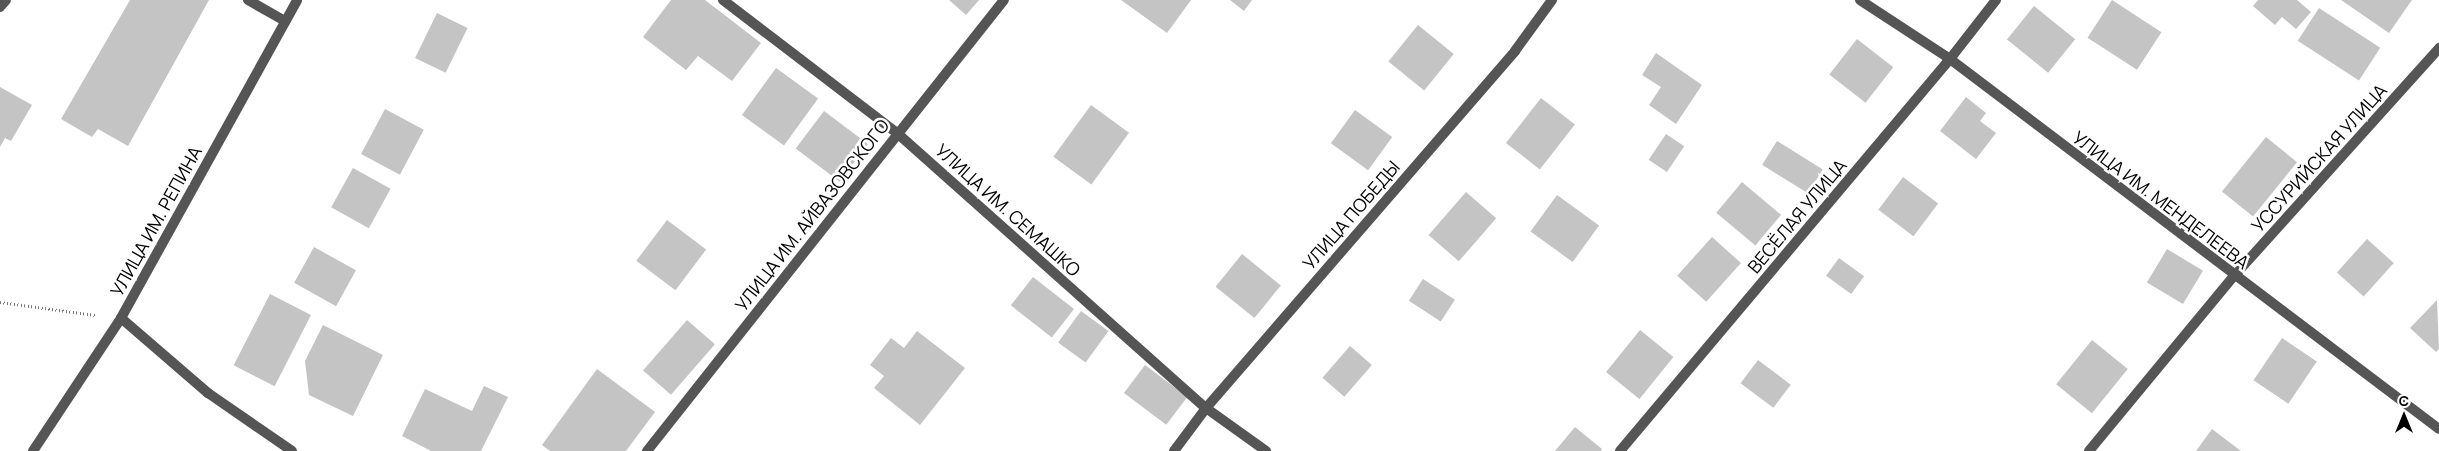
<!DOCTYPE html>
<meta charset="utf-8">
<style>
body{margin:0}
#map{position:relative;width:2439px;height:451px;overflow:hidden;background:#fff;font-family:Manrope,sans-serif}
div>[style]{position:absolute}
.building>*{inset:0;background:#c4c4c4;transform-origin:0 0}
.path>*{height:3px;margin-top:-1.5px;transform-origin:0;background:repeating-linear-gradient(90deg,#777 0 1px,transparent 0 3.5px)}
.service>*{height:10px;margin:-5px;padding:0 5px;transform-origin:5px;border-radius:5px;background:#555}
.minor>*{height:10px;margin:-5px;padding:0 5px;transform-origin:5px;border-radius:5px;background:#555}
span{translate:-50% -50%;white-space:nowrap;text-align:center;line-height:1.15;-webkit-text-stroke:5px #fff;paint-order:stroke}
.street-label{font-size:18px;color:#000}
.north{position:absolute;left:2379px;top:391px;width:50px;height:50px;-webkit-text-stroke:4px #fff;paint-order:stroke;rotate:0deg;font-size:14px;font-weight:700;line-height:20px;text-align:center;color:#000}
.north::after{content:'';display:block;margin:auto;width:18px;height:22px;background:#000;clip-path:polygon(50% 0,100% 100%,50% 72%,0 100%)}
</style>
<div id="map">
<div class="building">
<div style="clip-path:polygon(130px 0,209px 0,128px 146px,98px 129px,92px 137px,61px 119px)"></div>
<div style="clip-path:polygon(671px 0,705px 0,761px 43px,732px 81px,698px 56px,686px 70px,643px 37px)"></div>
<div style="clip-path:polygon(949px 0,979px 0,966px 15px)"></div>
<div style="clip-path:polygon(1121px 0,1191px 0,1167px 33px)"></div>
<div style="clip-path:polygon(1230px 0,1252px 0,1244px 11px)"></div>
<div style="left:2112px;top:0;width:59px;height:45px;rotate:33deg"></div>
<div style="clip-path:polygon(2258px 0,2297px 0,2311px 12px,2296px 29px,2282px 17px,2275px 25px,2253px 6px)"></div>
<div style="clip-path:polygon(2341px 0,2412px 0,2389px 33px)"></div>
<div style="left:2034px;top:6px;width:53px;height:43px;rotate:39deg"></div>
<div style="left:2319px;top:8px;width:73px;height:39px;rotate:33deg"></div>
<div style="left:437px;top:13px;width:34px;height:50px;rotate:26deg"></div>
<div style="left:1418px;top:25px;width:46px;height:47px;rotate:39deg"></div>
<div style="left:1857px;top:39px;width:46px;height:45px;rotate:38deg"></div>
<div style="clip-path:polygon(1656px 53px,1702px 85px,1676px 124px,1649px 105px,1661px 87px,1642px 75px)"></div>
<div style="left:776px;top:68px;width:52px;height:58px;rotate:36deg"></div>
<div style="clip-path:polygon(0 87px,32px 105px,11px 141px,5px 138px,0 147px)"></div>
<div style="clip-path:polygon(1966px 97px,1986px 113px,1980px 121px,1996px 133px,1976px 159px,1940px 131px)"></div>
<div style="left:1541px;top:98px;width:43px;height:57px;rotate:38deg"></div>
<div style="left:1091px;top:105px;width:47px;height:64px;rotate:36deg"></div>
<div style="left:385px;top:109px;width:44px;height:51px;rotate:28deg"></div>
<div style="left:1355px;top:110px;width:46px;height:41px;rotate:36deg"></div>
<div style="left:824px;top:111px;width:55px;height:47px;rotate:37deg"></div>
<div style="left:1666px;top:134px;width:22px;height:31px;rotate:34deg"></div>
<div style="left:2266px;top:137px;width:40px;height:70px;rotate:39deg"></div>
<div style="left:1777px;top:141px;width:54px;height:28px;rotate:32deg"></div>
<div style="left:353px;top:168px;width:43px;height:45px;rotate:29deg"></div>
<div style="left:1903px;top:177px;width:44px;height:41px;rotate:37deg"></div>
<div style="left:1742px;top:182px;width:51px;height:40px;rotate:40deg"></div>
<div style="left:1466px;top:192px;width:40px;height:57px;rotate:41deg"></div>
<div style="left:1557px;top:195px;width:52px;height:45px;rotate:36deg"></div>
<div style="left:667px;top:220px;width:49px;height:51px;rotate:37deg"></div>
<div style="left:1712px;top:237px;width:39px;height:52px;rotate:42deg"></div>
<div style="left:2367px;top:239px;width:36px;height:45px;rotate:42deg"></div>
<div style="left:314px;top:247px;width:48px;height:41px;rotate:29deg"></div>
<div style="left:2167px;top:249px;width:42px;height:39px;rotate:31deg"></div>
<div style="left:1242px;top:254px;width:50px;height:42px;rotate:39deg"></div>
<div style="left:1839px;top:258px;width:31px;height:22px;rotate:36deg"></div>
<div style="left:1033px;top:277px;width:52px;height:36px;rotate:38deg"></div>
<div style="left:1423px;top:279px;width:38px;height:26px;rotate:33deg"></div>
<div style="left:270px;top:294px;width:46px;height:80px;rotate:27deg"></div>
<div style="clip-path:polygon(2437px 300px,2439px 349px,2436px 352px,2410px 328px)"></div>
<div style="left:1081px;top:311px;width:34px;height:39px;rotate:36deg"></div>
<div style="left:687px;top:320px;width:37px;height:67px;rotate:41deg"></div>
<div style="clip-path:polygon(323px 325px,383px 355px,353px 416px,309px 395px,305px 361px)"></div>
<div style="left:1640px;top:330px;width:43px;height:54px;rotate:39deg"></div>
<div style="clip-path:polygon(917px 331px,965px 368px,920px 425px,874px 388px,884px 376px,870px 365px,891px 338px,904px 348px)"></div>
<div style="left:2282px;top:338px;width:42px;height:51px;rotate:34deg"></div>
<div style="left:2092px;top:340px;width:46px;height:57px;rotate:39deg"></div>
<div style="left:1350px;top:346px;width:29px;height:42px;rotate:41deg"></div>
<div style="left:1758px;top:360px;width:41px;height:29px;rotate:37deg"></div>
<div style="left:1145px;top:365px;width:53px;height:35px;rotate:37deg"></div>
<div style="clip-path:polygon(597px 369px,655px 412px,626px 451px,550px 451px,542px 445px)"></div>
<div style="clip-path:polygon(484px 386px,508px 397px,481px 451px,431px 451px,402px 436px,425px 389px,472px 411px)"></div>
<div style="clip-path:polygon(1575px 427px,1602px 449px,1601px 451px,1555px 451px)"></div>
<div style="clip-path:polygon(2212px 429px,2241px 451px,2196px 451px)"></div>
</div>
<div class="path">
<div style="left:0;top:302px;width:96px;rotate:7.8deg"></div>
</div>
<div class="service">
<div style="left:248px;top:0;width:43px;rotate:29.6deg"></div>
<div style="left:0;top:7px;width:9px;rotate:-49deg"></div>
</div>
<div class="minor">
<div style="left:723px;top:0;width:219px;rotate:37.4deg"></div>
<div style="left:897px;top:133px;width:414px;rotate:41.7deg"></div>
<div style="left:1206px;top:408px;width:74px;rotate:35.6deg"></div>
<div style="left:1860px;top:0;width:108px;rotate:33.2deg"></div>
<div style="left:1950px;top:59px;width:613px;rotate:37.11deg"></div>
<div style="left:121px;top:318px;width:115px;rotate:40.8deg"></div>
<div style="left:208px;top:393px;width:102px;rotate:34.6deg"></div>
<div style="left:33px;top:451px;width:159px;rotate:-56.5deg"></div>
<div style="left:121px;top:318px;width:363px;rotate:-61deg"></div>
<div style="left:647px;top:451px;width:575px;rotate:-51.64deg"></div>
<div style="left:1174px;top:451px;width:54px;rotate:-53.3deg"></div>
<div style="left:1206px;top:408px;width:472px;rotate:-49.1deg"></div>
<div style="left:1515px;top:51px;width:63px;rotate:-54deg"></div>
<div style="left:1620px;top:451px;width:512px;rotate:-49.91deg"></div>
<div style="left:1950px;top:59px;width:75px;rotate:-52.1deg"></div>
<div style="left:2089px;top:451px;width:227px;rotate:-50.4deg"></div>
<div style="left:2234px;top:276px;width:307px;rotate:-48deg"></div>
</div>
<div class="street-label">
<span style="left:2319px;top:158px;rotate:-48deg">УССУРИЙСКАЯ УЛИЦА</span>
<span style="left:2161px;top:200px;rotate:37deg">УЛИЦА ИМ. МЕНДЕЛЕЕВА</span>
<span style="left:1008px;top:210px;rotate:42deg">УЛИЦА ИМ. СЕМАШКО</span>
<span style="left:812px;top:215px;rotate:-52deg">УЛИЦА ИМ. АЙВАЗОВСКОГО</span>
<span style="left:1351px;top:215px;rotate:-49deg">УЛИЦА ПОБЕДЫ</span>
<span style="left:1797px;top:216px;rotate:-50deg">ВЕСЁЛАЯ УЛИЦА</span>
<span style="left:156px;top:221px;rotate:-61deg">УЛИЦА ИМ. РЕПИНА</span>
</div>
<div class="north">С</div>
</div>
